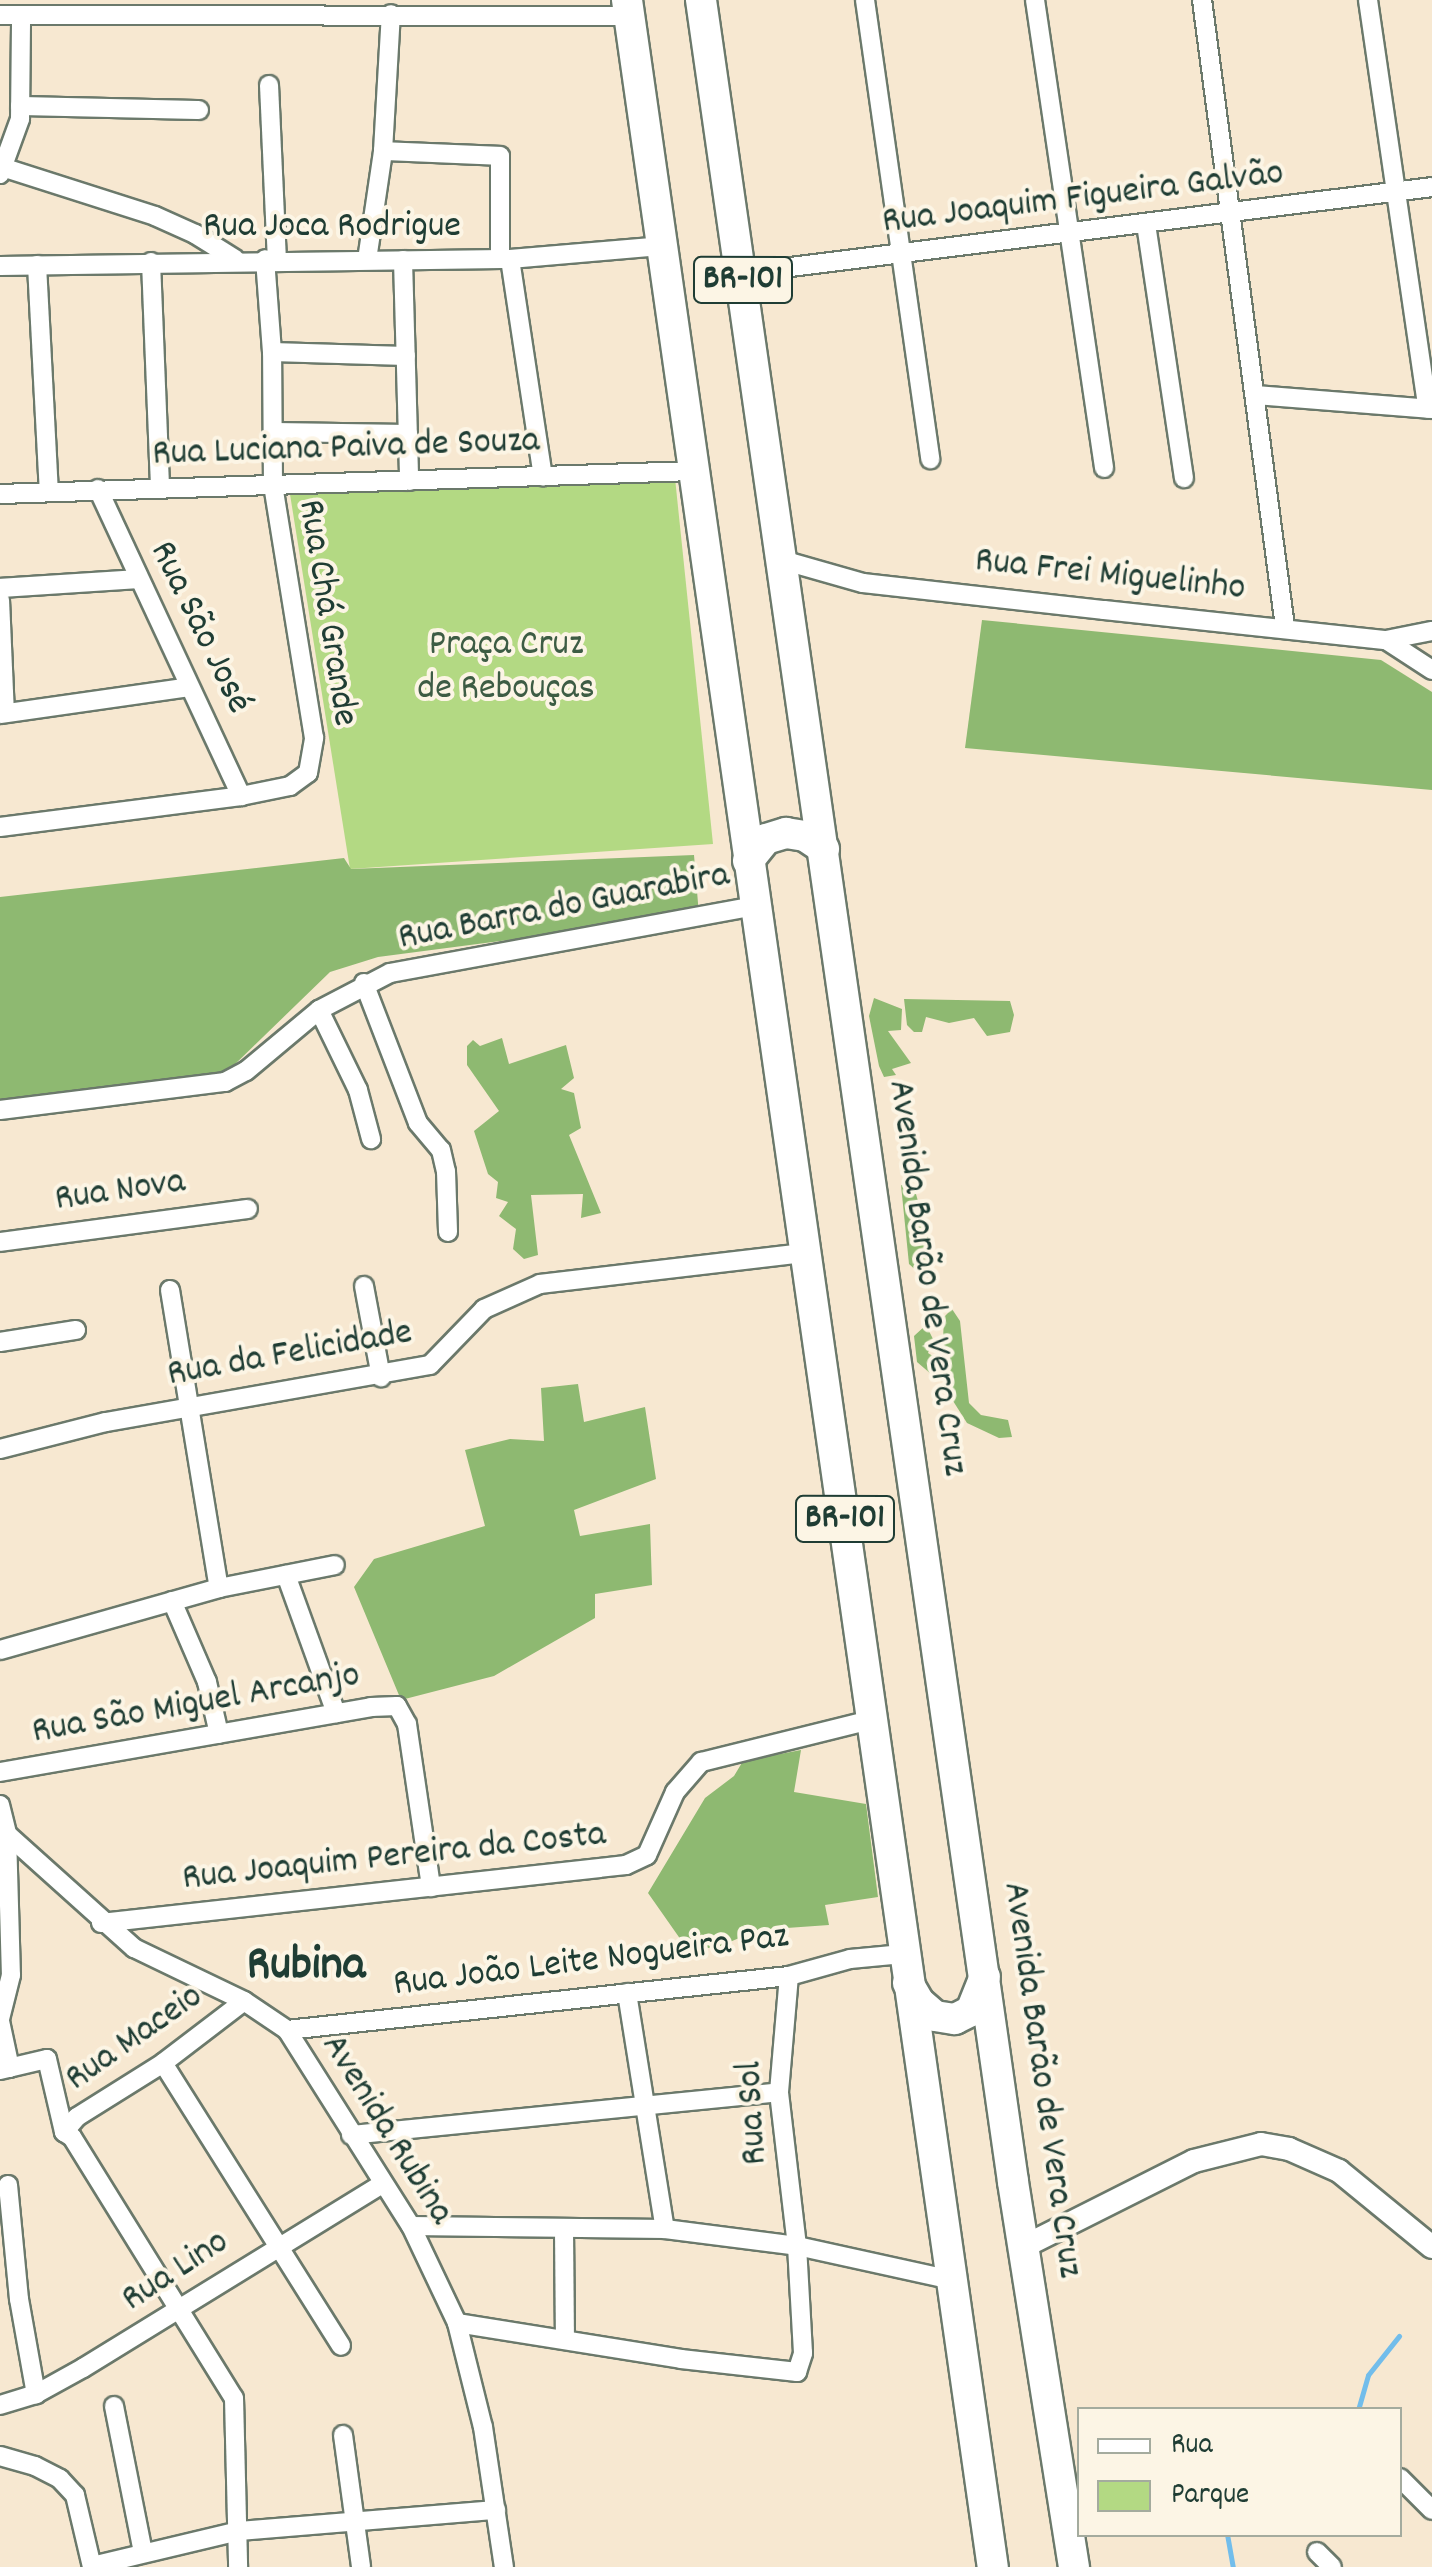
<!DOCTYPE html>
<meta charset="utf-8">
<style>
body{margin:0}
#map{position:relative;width:1432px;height:2567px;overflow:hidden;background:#f7e8d1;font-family:Dekko,sans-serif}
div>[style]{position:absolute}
.green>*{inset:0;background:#b3d983}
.forest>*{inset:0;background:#8eb971}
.stream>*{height:5px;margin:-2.5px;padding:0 2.5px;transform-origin:2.5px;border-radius:2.5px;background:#72bdeb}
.roads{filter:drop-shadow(2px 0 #6b796b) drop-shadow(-2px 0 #6b796b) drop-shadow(0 2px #6b796b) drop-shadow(0 -2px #6b796b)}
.minor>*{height:18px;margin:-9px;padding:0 9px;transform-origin:9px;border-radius:9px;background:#fff}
.tertiary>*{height:22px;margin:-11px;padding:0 11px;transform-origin:11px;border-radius:11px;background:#fff}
.trunk>*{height:30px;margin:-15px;padding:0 15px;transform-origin:15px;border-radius:15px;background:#fff}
span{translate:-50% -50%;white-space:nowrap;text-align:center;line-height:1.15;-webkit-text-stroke:8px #fcf5e5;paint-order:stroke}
.shield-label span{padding:2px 8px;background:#fcf5e5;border:2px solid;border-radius:8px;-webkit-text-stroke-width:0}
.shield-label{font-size:35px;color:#1f3d34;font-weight:700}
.street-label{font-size:38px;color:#1f3d34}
.park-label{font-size:38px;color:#3d5c44}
.district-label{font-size:48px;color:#1f3d34;font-weight:700}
.legend{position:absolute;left:1077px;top:2407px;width:325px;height:130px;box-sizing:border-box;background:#fcf5e5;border:2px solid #a4ab9e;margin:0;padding:12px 18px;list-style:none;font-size:30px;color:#1f3d34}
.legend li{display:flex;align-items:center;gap:20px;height:50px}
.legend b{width:50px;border:2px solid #a4ab9e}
</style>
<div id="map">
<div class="green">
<div style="clip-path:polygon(675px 478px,713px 844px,350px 869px,289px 488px)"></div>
</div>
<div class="forest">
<div style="clip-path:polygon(982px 620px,1381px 660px,1432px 692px,1432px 790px,965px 748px)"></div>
<div style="clip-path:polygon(694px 855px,699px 915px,378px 957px,330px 972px,228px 1071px,0 1102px,0 897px,344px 858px,351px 869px)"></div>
<div style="clip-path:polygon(874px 998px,902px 1009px,901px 1030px,888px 1031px,911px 1063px,892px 1069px,896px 1075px,884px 1077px,879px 1066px,869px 1016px)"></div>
<div style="clip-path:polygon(904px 999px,1010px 1001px,1014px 1015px,1010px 1032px,987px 1036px,974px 1018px,949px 1023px,926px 1017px,922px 1032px,914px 1032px,907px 1025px)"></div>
<div style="clip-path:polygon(502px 1038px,509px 1064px,566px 1045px,574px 1078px,561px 1089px,574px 1093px,581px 1128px,569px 1135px,601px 1213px,581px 1218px,583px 1194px,531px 1195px,538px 1255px,524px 1259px,513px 1249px,516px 1229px,499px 1216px,508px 1202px,496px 1198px,498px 1182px,488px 1174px,474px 1131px,499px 1111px,467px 1065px,467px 1046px,473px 1040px,480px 1046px)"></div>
<div style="clip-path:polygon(901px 1185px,914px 1187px,935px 1261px,919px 1273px,909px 1264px)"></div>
<div style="clip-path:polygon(952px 1309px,960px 1321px,969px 1403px,981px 1415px,1008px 1420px,1012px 1437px,999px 1438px,967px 1423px,948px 1393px,943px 1364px,931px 1374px,917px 1362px,914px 1336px,926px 1325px,933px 1339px,928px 1353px,942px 1362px,944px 1317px)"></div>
<div style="clip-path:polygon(578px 1384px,584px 1422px,645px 1407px,656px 1479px,574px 1510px,580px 1536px,650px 1524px,652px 1585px,595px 1594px,595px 1618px,494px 1676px,401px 1700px,354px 1587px,374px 1559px,485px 1526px,465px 1450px,510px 1439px,544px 1441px,541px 1388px)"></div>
<div style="clip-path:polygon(801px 1750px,794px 1792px,866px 1804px,878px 1897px,825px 1905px,829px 1925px,758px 1930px,718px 1947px,688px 1950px,648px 1893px,705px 1798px,734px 1776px,743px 1761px)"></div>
</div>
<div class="stream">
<div style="left:1358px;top:2410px;width:36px;rotate:-74deg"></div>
<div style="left:1368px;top:2375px;width:50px;rotate:-51.5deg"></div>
<div style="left:1227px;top:2534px;width:34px;rotate:80deg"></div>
</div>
<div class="roads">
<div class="minor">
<div style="left:865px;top:0;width:464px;rotate:81.9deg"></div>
<div style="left:1035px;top:0;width:473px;rotate:81.6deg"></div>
<div style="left:1202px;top:0;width:632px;rotate:82.46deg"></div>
<div style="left:1368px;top:0;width:413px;rotate:81.7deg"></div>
<div style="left:0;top:15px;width:629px;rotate:0.09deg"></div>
<div style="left:269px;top:85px;width:174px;rotate:87.4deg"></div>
<div style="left:20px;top:106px;width:179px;rotate:1.3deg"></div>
<div style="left:383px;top:151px;width:117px;rotate:2.4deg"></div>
<div style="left:500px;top:156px;width:103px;rotate:90deg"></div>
<div style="left:5px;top:168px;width:157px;rotate:17.7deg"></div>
<div style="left:155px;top:216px;width:44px;rotate:24.2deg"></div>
<div style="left:195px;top:234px;width:47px;rotate:32deg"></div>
<div style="left:0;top:174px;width:59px;rotate:-70deg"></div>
<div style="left:20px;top:119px;width:103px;rotate:-89.4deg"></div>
<div style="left:1146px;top:224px;width:257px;rotate:81.5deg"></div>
<div style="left:510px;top:259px;width:220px;rotate:81.4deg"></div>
<div style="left:367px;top:260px;width:110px;rotate:-81.6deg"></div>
<div style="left:383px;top:151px;width:137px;rotate:-86.7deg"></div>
<div style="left:403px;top:260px;width:221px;rotate:88.4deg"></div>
<div style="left:151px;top:262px;width:225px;rotate:87.7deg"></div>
<div style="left:37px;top:265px;width:226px;rotate:87deg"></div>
<div style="left:0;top:266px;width:510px;rotate:-0.79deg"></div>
<div style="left:510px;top:259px;width:154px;rotate:-4.9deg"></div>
<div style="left:742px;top:273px;width:695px;rotate:-7.1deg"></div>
<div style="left:272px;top:352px;width:134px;rotate:1.7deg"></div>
<div style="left:1255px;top:395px;width:178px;rotate:4.5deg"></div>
<div style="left:275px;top:432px;width:133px;rotate:0.9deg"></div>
<div style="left:98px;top:489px;width:339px;rotate:65deg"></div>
<div style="left:0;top:494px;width:694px;rotate:-1.9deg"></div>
<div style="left:782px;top:560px;width:84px;rotate:15.9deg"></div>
<div style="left:863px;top:583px;width:243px;rotate:6.4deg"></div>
<div style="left:1104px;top:610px;width:284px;rotate:6.1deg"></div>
<div style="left:1386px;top:640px;width:47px;rotate:-11.1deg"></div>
<div style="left:0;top:588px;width:138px;rotate:-3.7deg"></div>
<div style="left:0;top:600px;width:113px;rotate:87.5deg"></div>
<div style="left:1386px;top:640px;width:55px;rotate:33.1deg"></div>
<div style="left:0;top:714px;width:191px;rotate:-8.1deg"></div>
<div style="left:0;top:827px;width:243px;rotate:-7.3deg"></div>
<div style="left:241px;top:796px;width:50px;rotate:-11.5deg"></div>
<div style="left:290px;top:786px;width:22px;rotate:-36deg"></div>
<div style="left:308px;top:773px;width:36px;rotate:-80deg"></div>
<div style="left:314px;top:738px;width:256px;rotate:-99.2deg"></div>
<div style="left:273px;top:485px;width:133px;rotate:-90.4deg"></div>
<div style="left:272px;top:352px;width:93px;rotate:-94.3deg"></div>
<div style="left:364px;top:983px;width:150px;rotate:68.9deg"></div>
<div style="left:418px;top:1123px;width:35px;rotate:50deg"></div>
<div style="left:441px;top:1150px;width:22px;rotate:77deg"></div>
<div style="left:446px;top:1171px;width:61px;rotate:88.1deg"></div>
<div style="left:319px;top:1010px;width:89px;rotate:64deg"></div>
<div style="left:358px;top:1090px;width:51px;rotate:75.1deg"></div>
<div style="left:0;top:1110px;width:227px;rotate:-7.1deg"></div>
<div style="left:225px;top:1082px;width:24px;rotate:-28deg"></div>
<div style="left:246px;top:1071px;width:95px;rotate:-39.9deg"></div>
<div style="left:319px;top:1010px;width:80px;rotate:-27.5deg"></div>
<div style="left:390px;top:973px;width:371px;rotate:-10.4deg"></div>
<div style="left:0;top:1242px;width:250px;rotate:-7.6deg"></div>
<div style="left:364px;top:1286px;width:93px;rotate:79.4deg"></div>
<div style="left:170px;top:1290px;width:302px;rotate:80.7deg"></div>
<div style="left:0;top:1342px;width:77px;rotate:-9deg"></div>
<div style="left:0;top:1449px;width:109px;rotate:-14.3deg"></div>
<div style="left:106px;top:1422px;width:329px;rotate:-10deg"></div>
<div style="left:430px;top:1365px;width:78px;rotate:-46deg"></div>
<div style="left:484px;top:1309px;width:61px;rotate:-24.1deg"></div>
<div style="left:540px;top:1284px;width:267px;rotate:-6.7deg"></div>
<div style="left:286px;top:1575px;width:147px;rotate:70.1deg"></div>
<div style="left:172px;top:1601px;width:88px;rotate:66.6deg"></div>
<div style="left:207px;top:1682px;width:53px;rotate:77deg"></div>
<div style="left:0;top:1650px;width:228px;rotate:-15.8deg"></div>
<div style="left:219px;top:1588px;width:118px;rotate:-11.2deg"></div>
<div style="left:0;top:1772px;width:377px;rotate:-9.9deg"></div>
<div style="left:371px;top:1707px;width:26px;rotate:-2deg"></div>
<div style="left:397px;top:1706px;width:21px;rotate:61deg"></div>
<div style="left:407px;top:1724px;width:165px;rotate:81.6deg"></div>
<div style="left:0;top:1805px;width:30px;rotate:76deg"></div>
<div style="left:7px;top:1834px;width:141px;rotate:88.4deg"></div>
<div style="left:11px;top:1975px;width:45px;rotate:104deg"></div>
<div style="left:7px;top:1834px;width:171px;rotate:41.9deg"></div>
<div style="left:134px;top:1948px;width:122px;rotate:25.7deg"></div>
<div style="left:244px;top:2001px;width:52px;rotate:34deg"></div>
<div style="left:287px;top:2030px;width:232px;rotate:57.7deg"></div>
<div style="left:411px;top:2226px;width:107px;rotate:64.6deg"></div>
<div style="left:457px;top:2323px;width:107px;rotate:76deg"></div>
<div style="left:483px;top:2427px;width:142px;rotate:81.5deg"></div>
<div style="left:101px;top:1923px;width:528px;rotate:-6.3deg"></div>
<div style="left:626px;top:1865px;width:23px;rotate:-25deg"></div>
<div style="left:647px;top:1855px;width:69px;rotate:-66deg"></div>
<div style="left:675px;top:1792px;width:40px;rotate:-49deg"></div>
<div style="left:701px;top:1762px;width:175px;rotate:-13.9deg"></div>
<div style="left:627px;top:1993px;width:239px;rotate:80.9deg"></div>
<div style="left:0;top:2021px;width:48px;rotate:78deg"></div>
<div style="left:287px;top:2030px;width:505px;rotate:-6.14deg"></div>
<div style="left:789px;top:1976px;width:63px;rotate:-15.6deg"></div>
<div style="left:850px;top:1959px;width:53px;rotate:-5.4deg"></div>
<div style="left:163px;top:2063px;width:334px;rotate:57.8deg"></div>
<div style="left:0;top:2070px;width:48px;rotate:-13.2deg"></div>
<div style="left:47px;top:2059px;width:75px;rotate:76.9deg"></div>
<div style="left:64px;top:2132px;width:9px;rotate:32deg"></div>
<div style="left:72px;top:2137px;width:307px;rotate:58.2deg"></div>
<div style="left:234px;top:2398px;width:169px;rotate:88.6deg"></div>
<div style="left:64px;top:2132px;width:20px;rotate:-49deg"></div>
<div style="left:77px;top:2117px;width:102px;rotate:-32.1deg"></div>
<div style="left:163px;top:2063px;width:102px;rotate:-37.4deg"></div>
<div style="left:351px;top:2135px;width:430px;rotate:-5.7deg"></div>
<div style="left:8px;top:2185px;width:115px;rotate:84.5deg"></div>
<div style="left:19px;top:2299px;width:97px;rotate:79.9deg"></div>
<div style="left:411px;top:2226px;width:254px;rotate:0.7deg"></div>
<div style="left:665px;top:2229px;width:133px;rotate:7.3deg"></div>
<div style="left:797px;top:2246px;width:159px;rotate:12.4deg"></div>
<div style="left:564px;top:2229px;width:110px;rotate:89.5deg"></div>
<div style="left:457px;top:2323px;width:227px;rotate:9.1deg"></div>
<div style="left:681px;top:2359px;width:117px;rotate:6.4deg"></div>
<div style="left:797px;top:2372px;width:20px;rotate:-72deg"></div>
<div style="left:803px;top:2353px;width:107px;rotate:-93.2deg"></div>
<div style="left:797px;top:2246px;width:155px;rotate:-96.7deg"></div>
<div style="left:779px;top:2092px;width:116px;rotate:-85.1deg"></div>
<div style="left:0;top:2405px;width:38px;rotate:-17deg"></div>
<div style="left:36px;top:2394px;width:54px;rotate:-29deg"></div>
<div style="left:83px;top:2368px;width:351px;rotate:-31.6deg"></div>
<div style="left:114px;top:2406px;width:149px;rotate:78.8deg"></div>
<div style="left:343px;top:2435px;width:133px;rotate:82.2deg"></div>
<div style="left:0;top:2456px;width:36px;rotate:16deg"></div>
<div style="left:35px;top:2466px;width:28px;rotate:27deg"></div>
<div style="left:60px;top:2479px;width:22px;rotate:47deg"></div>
<div style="left:75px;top:2495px;width:74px;rotate:76.7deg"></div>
<div style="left:1400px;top:2478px;width:45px;rotate:45deg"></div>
<div style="left:1317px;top:2552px;width:21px;rotate:45deg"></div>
<div style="left:92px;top:2566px;width:151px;rotate:-13.4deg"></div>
<div style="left:239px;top:2531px;width:258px;rotate:-4.7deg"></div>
</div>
<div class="tertiary">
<div style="left:1023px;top:2247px;width:191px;rotate:-26.7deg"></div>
<div style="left:1194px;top:2161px;width:69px;rotate:-14.2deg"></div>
<div style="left:1261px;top:2144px;width:28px;rotate:10deg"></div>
<div style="left:1289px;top:2149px;width:55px;rotate:23.7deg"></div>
<div style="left:1339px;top:2171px;width:120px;rotate:39.3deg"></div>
</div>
<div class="trunk">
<div style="left:627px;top:0;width:2593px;rotate:81.89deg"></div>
<div style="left:701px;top:0;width:2204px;rotate:81.86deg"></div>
<div style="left:1013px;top:2182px;width:390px;rotate:81deg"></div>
<div style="left:748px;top:861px;width:28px;rotate:-51deg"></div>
<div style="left:766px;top:839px;width:21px;rotate:-17deg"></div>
<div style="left:786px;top:833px;width:19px;rotate:9deg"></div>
<div style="left:805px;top:836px;width:23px;rotate:34deg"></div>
<div style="left:908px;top:1983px;width:22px;rotate:60deg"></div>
<div style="left:919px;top:2002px;width:21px;rotate:41deg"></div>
<div style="left:935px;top:2016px;width:20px;rotate:9deg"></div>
<div style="left:955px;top:2019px;width:18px;rotate:-27deg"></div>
<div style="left:971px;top:2011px;width:37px;rotate:-68deg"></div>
</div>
</div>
<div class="shield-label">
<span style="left:743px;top:280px">BR-101</span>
<span style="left:845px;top:1519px">BR-101</span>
</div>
<div class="street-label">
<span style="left:1083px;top:199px;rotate:-7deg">Rua Joaquim Figueira Galvão</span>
<span style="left:332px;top:228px">Rua Joca Rodrigue</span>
<span style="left:346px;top:449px;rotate:-2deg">Rua Luciana Paiva de Souza</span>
<span style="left:1110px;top:576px;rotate:6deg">Rua Frei Miguelinho</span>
<span style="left:326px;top:613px;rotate:81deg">Rua Chá Grande</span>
<span style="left:199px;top:628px;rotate:64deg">Rua São José</span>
<span style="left:564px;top:908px;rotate:-11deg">Rua Barra do Guarabira</span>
<span style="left:120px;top:1192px;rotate:-8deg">Rua Nova</span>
<span style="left:926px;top:1278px;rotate:82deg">Avenida Barão de Vera Cruz</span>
<span style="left:290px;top:1355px;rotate:-10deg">Rua da Felicidade</span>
<span style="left:196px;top:1705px;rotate:-10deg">Rua São Miguel Arcanjo</span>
<span style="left:394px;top:1858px;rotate:-6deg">Rua Joaquim Pereira da Costa</span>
<span style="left:591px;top:1962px;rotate:-7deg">Rua João Leite Nogueira Paz</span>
<span style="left:135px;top:2039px;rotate:-35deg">Rua Maceio</span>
<span style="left:1041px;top:2080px;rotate:82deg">Avenida Barão de Vera Cruz</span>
<span style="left:754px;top:2113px;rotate:-93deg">Rua Sol</span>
<span style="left:386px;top:2130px;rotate:58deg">Avenida Rubina</span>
<span style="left:176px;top:2272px;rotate:-33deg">Rua Lino</span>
</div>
<div class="park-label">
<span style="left:506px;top:668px">Praça Cruz<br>de Rebouças</span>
</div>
<div class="district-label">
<span style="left:306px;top:1968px">Rubina</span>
</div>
<ul class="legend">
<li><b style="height:12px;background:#fff"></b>Rua</li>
<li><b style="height:28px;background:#b3d983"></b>Parque</li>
</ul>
</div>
